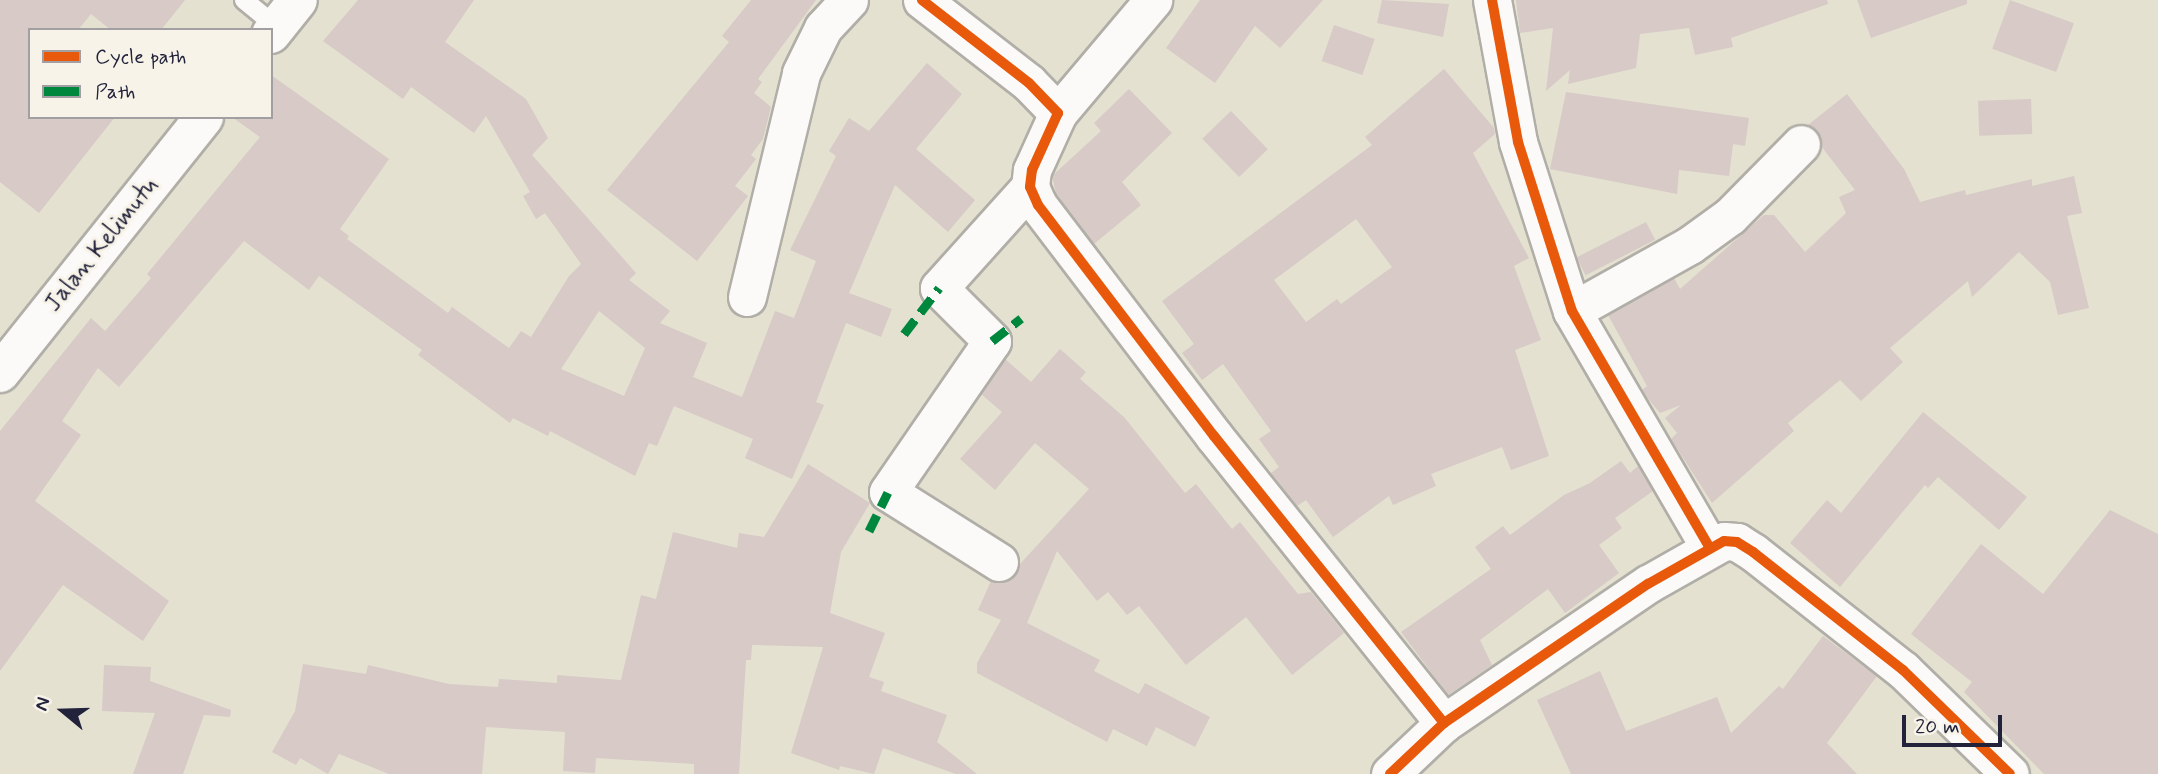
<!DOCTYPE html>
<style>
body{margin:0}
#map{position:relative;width:2158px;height:774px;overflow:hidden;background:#e4e1d1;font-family:Mynerve,sans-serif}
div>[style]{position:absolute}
.building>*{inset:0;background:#d7cac7;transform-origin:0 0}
.roads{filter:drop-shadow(2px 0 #b0aea7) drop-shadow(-2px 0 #b0aea7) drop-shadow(0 2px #b0aea7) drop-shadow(0 -2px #b0aea7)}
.service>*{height:18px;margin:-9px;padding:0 9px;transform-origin:9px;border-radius:9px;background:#fbfaf8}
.minor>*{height:37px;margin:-18.5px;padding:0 18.5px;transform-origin:18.5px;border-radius:18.5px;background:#fbfaf8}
.tertiary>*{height:38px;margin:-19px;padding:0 19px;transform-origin:19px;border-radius:19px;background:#fbfaf8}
.quiet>*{height:9px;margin-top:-4.5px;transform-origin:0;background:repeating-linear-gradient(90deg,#00873e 0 18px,transparent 0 27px)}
.cycleway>*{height:10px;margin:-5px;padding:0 5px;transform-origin:5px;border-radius:5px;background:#e8590c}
span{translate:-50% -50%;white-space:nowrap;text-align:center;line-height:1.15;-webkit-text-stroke:6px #f7f3e8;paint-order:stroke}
.street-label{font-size:24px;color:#22223b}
.legend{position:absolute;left:28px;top:28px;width:245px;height:91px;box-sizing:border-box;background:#f7f3e8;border:2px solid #a29fa3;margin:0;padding:9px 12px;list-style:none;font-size:21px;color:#22223b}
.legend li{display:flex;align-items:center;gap:14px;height:35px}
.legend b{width:35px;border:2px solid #a29fa3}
.north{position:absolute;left:28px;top:676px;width:70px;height:70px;-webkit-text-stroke:5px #f7f3e8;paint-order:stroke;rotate:289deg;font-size:19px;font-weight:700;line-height:28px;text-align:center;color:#22223b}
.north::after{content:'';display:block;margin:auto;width:24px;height:32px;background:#22223b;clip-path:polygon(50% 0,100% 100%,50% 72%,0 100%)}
.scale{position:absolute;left:1902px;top:715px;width:100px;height:32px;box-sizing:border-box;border:4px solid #22223b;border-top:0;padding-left:9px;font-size:21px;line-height:24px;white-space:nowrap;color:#22223b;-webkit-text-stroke:5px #f7f3e8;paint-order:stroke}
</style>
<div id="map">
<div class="building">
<div style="clip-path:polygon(0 0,185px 0,161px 30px,111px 30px,91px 14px,78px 30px,30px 30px,30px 117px,115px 117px,39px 213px,0 182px)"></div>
<div style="clip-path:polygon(evenodd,358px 0,474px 0,445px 42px,526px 99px,548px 138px,532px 155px,636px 273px,629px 280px,670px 311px,660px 323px,707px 343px,693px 377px,742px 397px,775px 311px,794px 318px,816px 261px,790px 250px,836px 156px,829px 151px,849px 118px,869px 131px,927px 63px,962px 94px,916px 149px,975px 200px,948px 232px,895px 185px,849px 293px,892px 309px,881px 337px,846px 323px,816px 402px,824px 405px,792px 479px,745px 458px,753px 439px,674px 406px,657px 446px,649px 443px,635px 476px,550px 431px,548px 436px,513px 418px,510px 423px,418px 355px,422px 350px,319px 276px,309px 290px,244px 241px,119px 387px,98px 368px,62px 421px,81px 435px,35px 501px,169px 601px,143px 641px,63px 585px,0 671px,0 431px,91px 318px,105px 331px,151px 278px,147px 274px,260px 137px,232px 117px,271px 117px,271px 75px,389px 159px,340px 229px,349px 236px,347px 239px,448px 313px,452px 307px,509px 348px,521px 331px,531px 337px,569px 276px,581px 264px,545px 213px,536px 219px,523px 196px,530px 192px,486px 116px,474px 133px,411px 87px,403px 99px,323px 41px,358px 0,599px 311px,645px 348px,624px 396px,561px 369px,599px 311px)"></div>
<div style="clip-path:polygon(751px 0,816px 0,758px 79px,762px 82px,754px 93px,771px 107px,763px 139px,751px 155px,756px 159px,735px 186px,748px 196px,697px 261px,607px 190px,729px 42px,722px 36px)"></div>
<div style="clip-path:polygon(1200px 0,1323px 0,1280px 48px,1255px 26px,1215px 83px,1166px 48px)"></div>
<div style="clip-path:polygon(1382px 0,1449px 4px,1443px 37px,1377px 23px)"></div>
<div style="clip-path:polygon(1516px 0,1827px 0,1828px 4px,1731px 38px,1733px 47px,1695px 55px,1689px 28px,1640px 34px,1636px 68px,1568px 84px,1570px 70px,1546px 91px,1553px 28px,1520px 33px)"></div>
<div style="clip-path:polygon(1857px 0,1967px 0,1967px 4px,1871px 38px)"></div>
<div style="left:2010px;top:0;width:68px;height:52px;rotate:20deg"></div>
<div style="left:1334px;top:25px;width:43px;height:38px;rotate:19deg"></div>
<div style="clip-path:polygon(evenodd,1444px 69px,1494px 128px,1495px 134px,1473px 153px,1529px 258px,1514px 266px,1541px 340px,1515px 350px,1549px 456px,1511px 470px,1502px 447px,1431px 474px,1436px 486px,1393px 505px,1389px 496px,1333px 537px,1306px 500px,1297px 506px,1271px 473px,1279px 467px,1259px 439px,1271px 431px,1223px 364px,1202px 380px,1182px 353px,1194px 344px,1162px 301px,1372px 145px,1365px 137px,1444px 69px,1356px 219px,1392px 267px,1341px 304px,1337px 299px,1306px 322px,1274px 280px,1356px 219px)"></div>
<div style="clip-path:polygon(1129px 89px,1172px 133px,1122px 182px,1141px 205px,1094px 244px,1056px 193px,1052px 176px,1101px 131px,1094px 123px)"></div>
<div style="clip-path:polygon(1566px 92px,1749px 118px,1745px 146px,1733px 144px,1729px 176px,1679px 170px,1677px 194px,1550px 169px)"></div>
<div style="clip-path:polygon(1847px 94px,1904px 169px,1920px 202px,1965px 190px,1966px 195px,2032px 179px,2032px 186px,2074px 176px,2082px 213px,2067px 216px,2089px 308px,2058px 315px,2050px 282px,2019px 252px,1972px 297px,1968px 281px,1890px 348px,1903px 362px,1861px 401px,1840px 380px,1788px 423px,1794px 431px,1712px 503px,1671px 439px,1677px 433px,1665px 418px,1681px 405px,1660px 413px,1645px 395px,1642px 390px,1647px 386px,1608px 315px,1674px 278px,1680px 289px,1764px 215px,1774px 215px,1805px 252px,1846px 213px,1839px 197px,1855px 190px,1821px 146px,1816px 130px,1808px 125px)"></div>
<div style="left:2031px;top:99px;width:35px;height:53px;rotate:88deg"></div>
<div style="left:1231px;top:111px;width:53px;height:40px;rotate:46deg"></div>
<div style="left:1646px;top:222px;width:20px;height:78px;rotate:63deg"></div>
<div style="clip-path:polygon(1060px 349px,1086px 372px,1080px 379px,1124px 417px,1185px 493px,1196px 484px,1232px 529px,1240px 522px,1298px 594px,1311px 592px,1344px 633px,1292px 675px,1246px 617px,1186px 665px,1139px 606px,1127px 615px,1108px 592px,1097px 601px,1057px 551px,1027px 623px,1100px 660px,1094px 671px,1139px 694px,1145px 683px,1210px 717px,1195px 747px,1156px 727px,1147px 746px,1113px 729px,1107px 742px,977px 673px,977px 663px,1001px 620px,978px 610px,991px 581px,1008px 581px,1016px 574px,1020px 564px,1089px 489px,1035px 443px,995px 490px,960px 459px,1002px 412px,981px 394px,1005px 359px,1031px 382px)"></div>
<div style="clip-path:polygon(1923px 412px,2027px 497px,1999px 530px,1938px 477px,1928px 488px,1925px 485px,1840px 587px,1790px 543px,1827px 500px,1841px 513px)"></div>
<div style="clip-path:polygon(1621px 461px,1630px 473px,1638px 466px,1653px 491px,1615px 518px,1622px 528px,1599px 545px,1619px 573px,1565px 613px,1548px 589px,1480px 640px,1492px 665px,1448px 695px,1401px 632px,1491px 569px,1475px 547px,1503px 526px,1510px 535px,1564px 495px,1590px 483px)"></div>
<div style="clip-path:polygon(808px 464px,870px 503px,841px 552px,830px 613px,885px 633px,869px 677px,884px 682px,881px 691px,947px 715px,937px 742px,977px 774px,956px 774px,883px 748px,874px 774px,840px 766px,839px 770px,791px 753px,823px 647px,752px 645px,751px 660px,746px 660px,739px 774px,694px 774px,694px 764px,596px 758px,595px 773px,563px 771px,565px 732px,486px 727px,482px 774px,389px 774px,339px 754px,328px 774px,300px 758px,296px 765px,272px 752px,295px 711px,303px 664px,366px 674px,368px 665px,449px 684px,498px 687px,499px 679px,557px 683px,557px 675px,621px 680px,641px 595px,656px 599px,673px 532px,737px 548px,739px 533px,764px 537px)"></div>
<div style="clip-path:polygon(2110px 510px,2158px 534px,2158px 774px,2044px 774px,1964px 692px,1972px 682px,1911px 634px,1981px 544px,2043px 594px)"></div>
<div style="clip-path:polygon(1823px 636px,1877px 676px,1827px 743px,1857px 774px,1571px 774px,1537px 700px,1600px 671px,1626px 731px,1717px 697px,1731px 733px,1779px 686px,1783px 689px)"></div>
<div style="clip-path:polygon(104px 665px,151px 667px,150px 681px,231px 710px,230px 717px,204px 715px,183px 774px,133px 774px,155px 713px,102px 711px)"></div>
</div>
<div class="roads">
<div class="service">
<div style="left:244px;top:0;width:43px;rotate:39.3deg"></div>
</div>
<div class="minor">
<div style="left:922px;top:0;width:135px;rotate:37.8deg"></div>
<div style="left:1029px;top:83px;width:42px;rotate:46deg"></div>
<div style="left:1058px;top:113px;width:63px;rotate:114.5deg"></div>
<div style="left:1032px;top:170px;width:17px;rotate:97deg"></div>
<div style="left:1030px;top:187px;width:20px;rotate:66deg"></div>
<div style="left:1038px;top:205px;width:290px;rotate:52.7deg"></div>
<div style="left:1214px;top:436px;width:368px;rotate:51.3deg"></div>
<div style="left:1492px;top:0;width:144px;rotate:79.6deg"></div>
<div style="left:1518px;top:142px;width:177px;rotate:72.3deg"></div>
<div style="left:1572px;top:311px;width:272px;rotate:59.8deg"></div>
<div style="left:1058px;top:113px;width:148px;rotate:-49.9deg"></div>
<div style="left:747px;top:297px;width:230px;rotate:-76.4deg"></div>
<div style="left:801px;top:73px;width:50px;rotate:-63.9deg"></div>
<div style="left:823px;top:28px;width:38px;rotate:-47deg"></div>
<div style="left:1572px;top:311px;width:135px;rotate:-29.2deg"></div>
<div style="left:1690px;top:245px;width:49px;rotate:-35.9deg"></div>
<div style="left:1730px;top:216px;width:101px;rotate:-45.4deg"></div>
<div style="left:999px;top:562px;width:131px;rotate:-147.8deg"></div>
<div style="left:888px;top:492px;width:183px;rotate:-55.4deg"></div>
<div style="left:992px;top:341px;width:75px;rotate:-135deg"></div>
<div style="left:939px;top:288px;width:136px;rotate:-48deg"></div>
<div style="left:1390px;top:774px;width:74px;rotate:-43.4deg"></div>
<div style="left:1444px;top:723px;width:247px;rotate:-34.3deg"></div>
<div style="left:1648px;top:584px;width:87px;rotate:-29.5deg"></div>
<div style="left:1724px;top:541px;width:13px;rotate:4deg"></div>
<div style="left:1737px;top:542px;width:19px;rotate:32deg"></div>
<div style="left:1753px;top:552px;width:191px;rotate:38.2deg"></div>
<div style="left:1903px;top:670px;width:149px;rotate:44.2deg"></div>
</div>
<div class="tertiary">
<div style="left:271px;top:34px;width:43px;rotate:-51.5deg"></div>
<div style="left:0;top:373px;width:327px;rotate:-51.4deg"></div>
</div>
</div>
<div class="quiet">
<div style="left:904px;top:334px;width:58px;rotate:-52.7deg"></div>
<div style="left:992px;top:341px;width:37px;rotate:-38deg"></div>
<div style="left:869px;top:531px;width:43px;rotate:-64deg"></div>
</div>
<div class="cycleway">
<div style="left:922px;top:0;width:135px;rotate:37.8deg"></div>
<div style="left:1029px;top:83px;width:42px;rotate:46deg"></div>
<div style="left:1058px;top:113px;width:63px;rotate:114.5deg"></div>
<div style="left:1032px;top:170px;width:17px;rotate:97deg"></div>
<div style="left:1030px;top:187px;width:20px;rotate:66deg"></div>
<div style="left:1038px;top:205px;width:290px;rotate:52.7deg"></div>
<div style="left:1214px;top:436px;width:368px;rotate:51.3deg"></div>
<div style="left:1492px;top:0;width:144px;rotate:79.6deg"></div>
<div style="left:1518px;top:142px;width:177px;rotate:72.3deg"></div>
<div style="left:1572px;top:311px;width:272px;rotate:59.8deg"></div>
<div style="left:1390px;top:774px;width:74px;rotate:-43.4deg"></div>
<div style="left:1444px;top:723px;width:247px;rotate:-34.3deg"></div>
<div style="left:1648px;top:584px;width:87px;rotate:-29.5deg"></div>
<div style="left:1724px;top:541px;width:13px;rotate:4deg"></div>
<div style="left:1737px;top:542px;width:19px;rotate:32deg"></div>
<div style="left:1753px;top:552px;width:191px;rotate:38.2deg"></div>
<div style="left:1903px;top:670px;width:149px;rotate:44.2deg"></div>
</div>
<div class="street-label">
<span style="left:102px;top:245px;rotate:-51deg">Jalan Kelimutu</span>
</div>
<ul class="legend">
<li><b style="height:9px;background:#e8590c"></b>Cycle path</li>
<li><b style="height:9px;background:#00873e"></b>Path</li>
</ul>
<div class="north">N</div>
<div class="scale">20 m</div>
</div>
